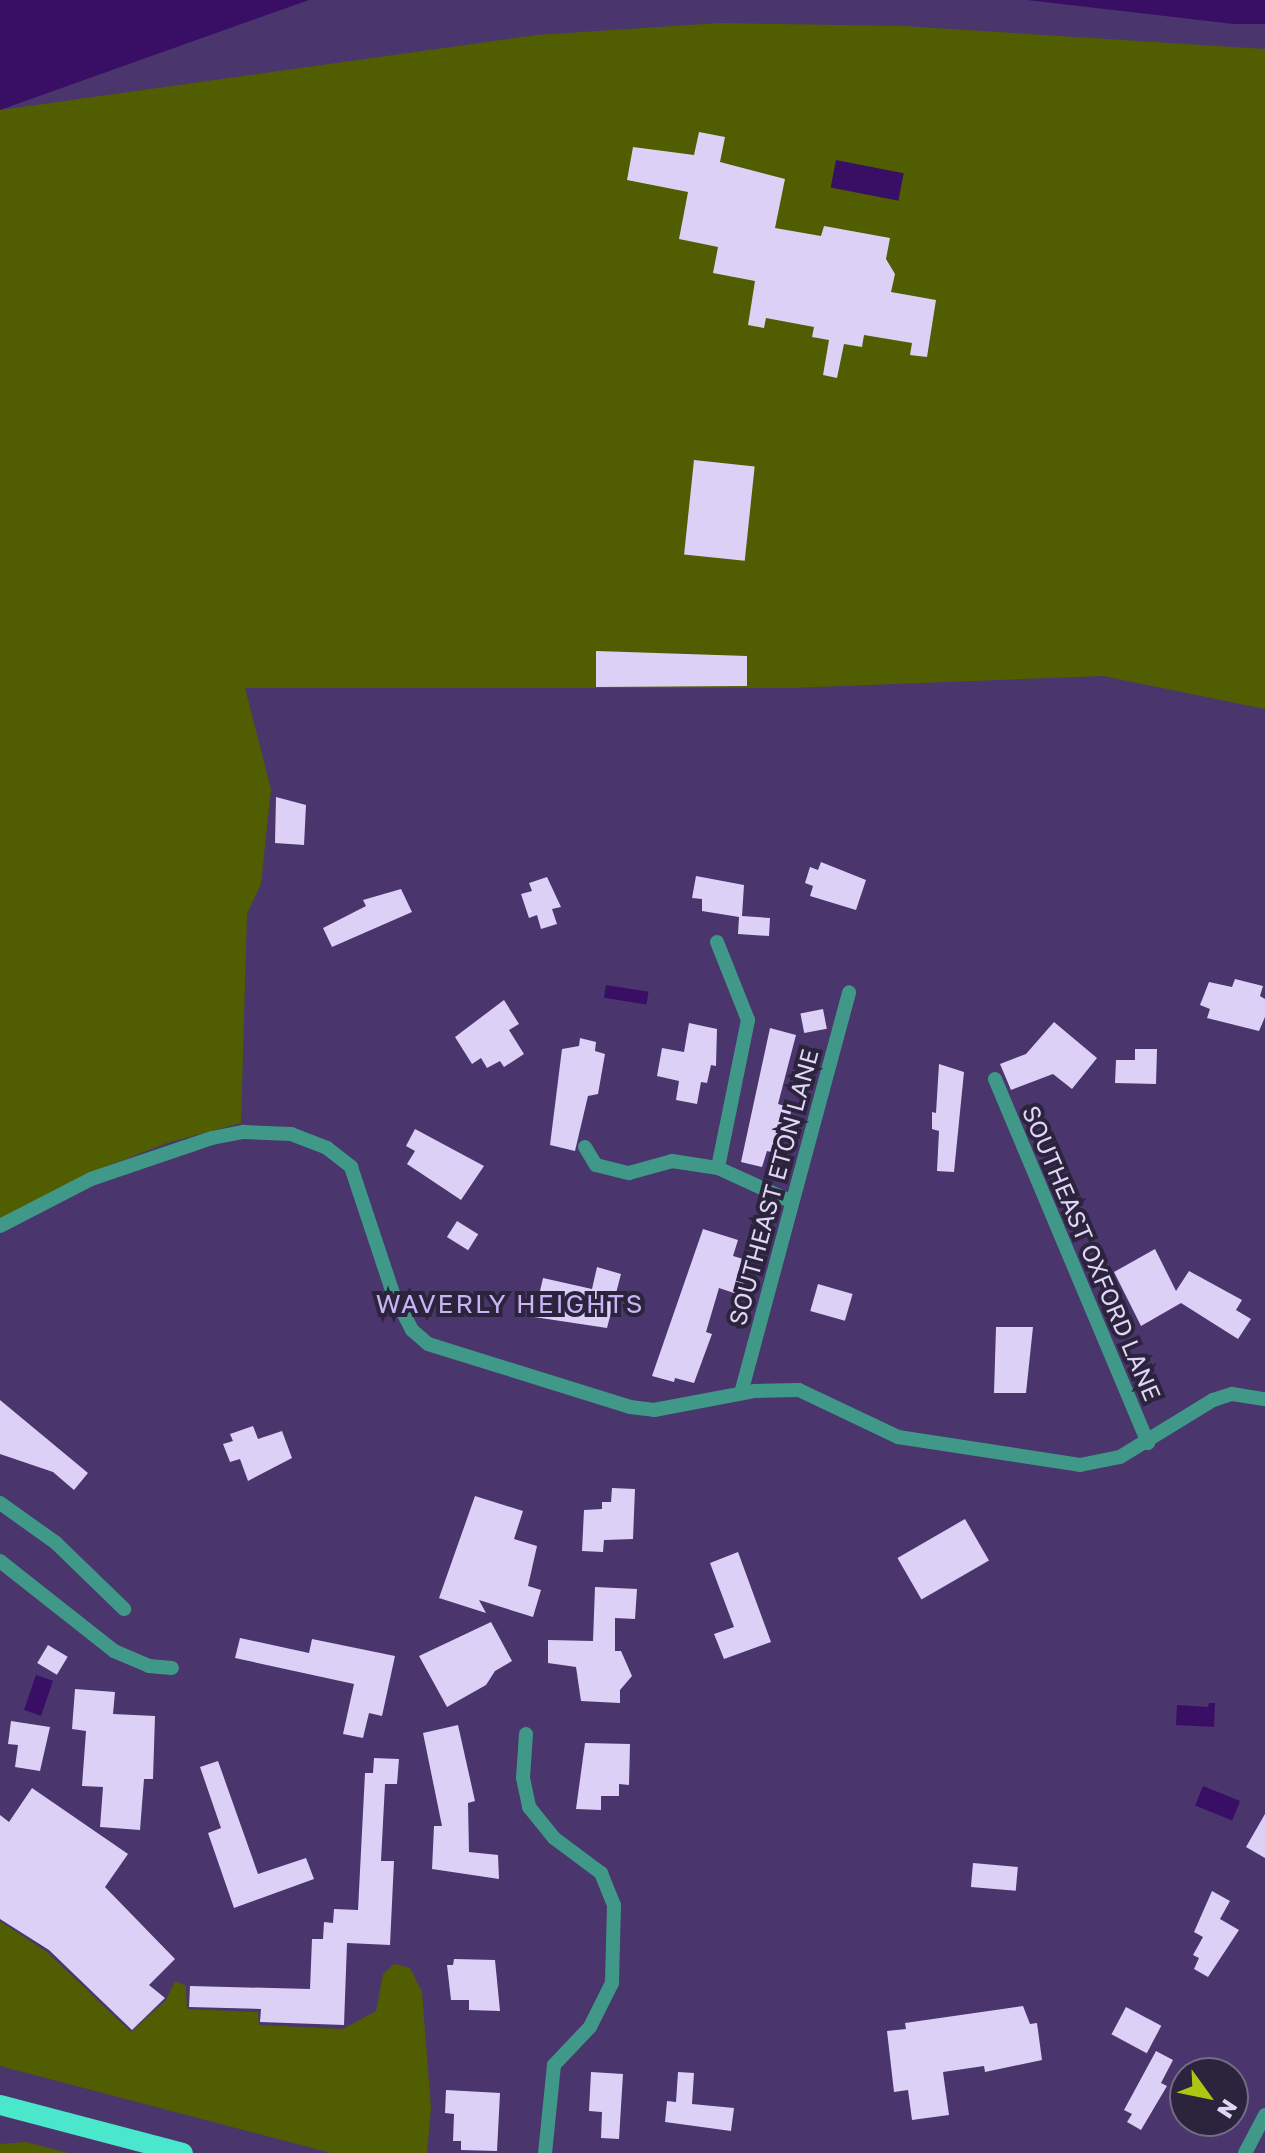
<!DOCTYPE html>
<style>
body{margin:0}
#map{position:relative;width:1265px;height:2153px;overflow:hidden;background:#4a356c;font-family:"Golos Text",sans-serif}
div>[style]{position:absolute}
.green>*{inset:0;background:#505e01}
.water>*{inset:0;background:#380f65;transform-origin:0 0}
.building>*{inset:0;background:#dcd0f7;transform-origin:0 0}
.minor>*{height:14px;margin:-7px;padding:0 7px;transform-origin:7px;border-radius:7px;background:#409988}
.major>*{height:20px;margin:-10px;padding:0 10px;transform-origin:10px;border-radius:10px;background:#4be7cc}
span{translate:-50% -50%;white-space:nowrap;text-align:center;line-height:1.15;-webkit-text-stroke:8px #2c243c;paint-order:stroke}
.street-label{font-size:24px;color:#dfd5f6}
.neighbourhood-label{font-size:26px;color:#c8b4f4;letter-spacing:2px}
.north{position:absolute;left:1169px;top:2057px;width:80px;height:80px;box-sizing:border-box;background:#2c243c;border:2px solid #746b86;border-radius:50%;rotate:123deg;font-size:22px;font-weight:700;line-height:32px;text-align:center;color:#dfd5f6}
.north::after{content:'';display:block;margin:auto;width:28px;height:36px;background:#acc613;clip-path:polygon(50% 0,100% 100%,50% 72%,0 100%)}
</style>
<div id="map">
<div class="green">
<div style="clip-path:polygon(719px 23px,903px 26px,1265px 49px,1265px 709px,1103px 676px,792px 688px,245px 688px,271px 789px,261px 884px,247px 914px,241px 1123px,167px 1143px,87px 1174px,0 1222px,0 110px,537px 35px)"></div>
<div style="clip-path:polygon(0 1921px,47px 1952px,131px 2032px,166px 2000px,175px 1981px,186px 1986px,187px 2009px,258px 2012px,259px 2025px,343px 2029px,376px 2011px,383px 1974px,394px 1964px,410px 1968px,422px 1992px,431px 2108px,427px 2153px,331px 2153px,0 2066px)"></div>
<div style="clip-path:polygon(26px 2142px,68px 2153px,0 2153px,0 2144px)"></div>
</div>
<div class="water">
<div style="clip-path:polygon(0 0,309px 0,0 110px)"></div>
<div style="clip-path:polygon(1027px 0,1265px 0,1265px 24px,1234px 24px)"></div>
<div style="left:836px;top:160px;width:69px;height:28px;rotate:11deg"></div>
<div style="left:606px;top:985px;width:43px;height:13px;rotate:9deg"></div>
<div style="left:36px;top:1675px;width:18px;height:37px;rotate:19deg"></div>
<div style="clip-path:polygon(1209px 1703px,1215px 1703px,1214px 1727px,1176px 1725px,1177px 1705px,1208px 1707px)"></div>
<div style="left:1203px;top:1786px;width:40px;height:21px;rotate:22deg"></div>
</div>
<div class="building">
<div style="clip-path:polygon(699px 132px,725px 137px,720px 162px,785px 179px,775px 228px,821px 236px,824px 226px,890px 238px,886px 259px,895px 274px,891px 292px,936px 300px,927px 357px,910px 355px,912px 343px,864px 335px,862px 347px,844px 344px,837px 378px,823px 375px,829px 340px,812px 337px,814px 327px,766px 318px,764px 328px,748px 325px,755px 281px,713px 273px,718px 247px,679px 239px,688px 192px,627px 180px,633px 147px,694px 155px)"></div>
<div style="left:694px;top:460px;width:61px;height:95px;rotate:6deg"></div>
<div style="clip-path:polygon(596px 651px,747px 656px,747px 686px,596px 687px)"></div>
<div style="clip-path:polygon(276px 797px,306px 805px,304px 845px,275px 843px)"></div>
<div style="clip-path:polygon(821px 862px,866px 880px,856px 910px,810px 896px,813px 886px,805px 883px,810px 867px,818px 870px)"></div>
<div style="clip-path:polygon(696px 876px,744px 885px,742px 916px,770px 918px,769px 936px,738px 934px,739px 917px,702px 911px,702px 899px,692px 898px)"></div>
<div style="clip-path:polygon(547px 877px,561px 907px,552px 909px,557px 924px,541px 929px,537px 915px,529px 918px,521px 894px,532px 891px,529px 883px)"></div>
<div style="clip-path:polygon(401px 889px,412px 912px,332px 947px,323px 928px,366px 906px,363px 900px)"></div>
<div style="clip-path:polygon(1235px 979px,1263px 986px,1260px 996px,1265px 999px,1265px 1017px,1259px 1031px,1207px 1018px,1210px 1009px,1200px 1005px,1209px 982px,1232px 987px)"></div>
<div style="clip-path:polygon(504px 1000px,519px 1024px,509px 1030px,524px 1054px,504px 1067px,500px 1061px,487px 1068px,481px 1058px,472px 1064px,455px 1037px)"></div>
<div style="left:823px;top:1009px;width:20px;height:23px;rotate:79deg"></div>
<div style="clip-path:polygon(1054px 1022px,1097px 1058px,1072px 1089px,1053px 1074px,1011px 1090px,1000px 1064px,1026px 1054px)"></div>
<div style="clip-path:polygon(689px 1023px,717px 1029px,716px 1066px,711px 1065px,707px 1083px,701px 1082px,697px 1104px,676px 1100px,679px 1081px,657px 1076px,662px 1048px,684px 1052px)"></div>
<div style="clip-path:polygon(770px 1028px,796px 1035px,778px 1104px,792px 1108px,780px 1154px,767px 1151px,762px 1167px,741px 1162px)"></div>
<div style="clip-path:polygon(580px 1038px,596px 1042px,595px 1051px,605px 1054px,598px 1094px,588px 1096px,575px 1151px,550px 1145px,562px 1049px,579px 1046px)"></div>
<div style="clip-path:polygon(1135px 1049px,1157px 1049px,1156px 1084px,1115px 1083px,1116px 1060px,1135px 1060px)"></div>
<div style="clip-path:polygon(939px 1064px,964px 1072px,954px 1172px,937px 1171px,939px 1131px,932px 1129px,932px 1112px,936px 1113px)"></div>
<div style="clip-path:polygon(415px 1129px,484px 1166px,461px 1200px,407px 1164px,415px 1151px,406px 1146px)"></div>
<div style="left:457px;top:1221px;width:25px;height:19px;rotate:32deg"></div>
<div style="clip-path:polygon(703px 1229px,738px 1240px,733px 1256px,750px 1261px,740px 1295px,719px 1288px,706px 1332px,712px 1334px,694px 1383px,675px 1378px,674px 1382px,652px 1376px)"></div>
<div style="clip-path:polygon(1155px 1249px,1176px 1291px,1189px 1271px,1242px 1300px,1236px 1310px,1251px 1319px,1238px 1339px,1181px 1303px,1141px 1326px,1114px 1272px)"></div>
<div style="clip-path:polygon(597px 1267px,621px 1274px,607px 1328px,534px 1317px,543px 1278px,592px 1289px)"></div>
<div style="left:818px;top:1284px;width:36px;height:28px;rotate:16deg"></div>
<div style="clip-path:polygon(996px 1327px,1033px 1327px,1026px 1393px,994px 1393px)"></div>
<div style="clip-path:polygon(0 1400px,88px 1473px,74px 1490px,53px 1472px,0 1454px)"></div>
<div style="clip-path:polygon(253px 1426px,258px 1439px,282px 1431px,292px 1458px,248px 1481px,240px 1459px,230px 1462px,223px 1444px,233px 1441px,230px 1434px)"></div>
<div style="clip-path:polygon(612px 1488px,635px 1489px,633px 1539px,604px 1540px,603px 1552px,582px 1551px,584px 1510px,602px 1509px,602px 1502px,611px 1502px)"></div>
<div style="clip-path:polygon(475px 1496px,523px 1511px,514px 1539px,537px 1546px,528px 1586px,541px 1590px,533px 1617px,479px 1600px,486px 1613px,439px 1598px)"></div>
<div style="left:965px;top:1519px;width:48px;height:78px;rotate:60deg"></div>
<div style="clip-path:polygon(738px 1552px,771px 1642px,724px 1659px,714px 1634px,734px 1627px,710px 1563px)"></div>
<div style="clip-path:polygon(595px 1587px,637px 1589px,635px 1619px,615px 1618px,615px 1651px,621px 1651px,632px 1676px,620px 1690px,620px 1703px,581px 1701px,576px 1667px,548px 1663px,548px 1640px,593px 1641px)"></div>
<div style="clip-path:polygon(491px 1622px,512px 1661px,495px 1671px,486px 1685px,447px 1707px,419px 1656px)"></div>
<div style="clip-path:polygon(240px 1638px,309px 1653px,312px 1639px,395px 1656px,382px 1716px,369px 1713px,363px 1738px,343px 1734px,354px 1684px,235px 1658px)"></div>
<div style="left:48px;top:1645px;width:23px;height:21px;rotate:31deg"></div>
<div style="clip-path:polygon(75px 1689px,115px 1692px,113px 1714px,155px 1716px,153px 1779px,144px 1779px,140px 1830px,100px 1827px,103px 1787px,82px 1786px,86px 1731px,72px 1729px)"></div>
<div style="clip-path:polygon(11px 1721px,50px 1727px,40px 1771px,15px 1767px,18px 1745px,8px 1744px)"></div>
<div style="clip-path:polygon(458px 1725px,475px 1801px,468px 1803px,469px 1852px,498px 1855px,499px 1879px,432px 1869px,434px 1826px,442px 1826px,423px 1733px)"></div>
<div style="clip-path:polygon(585px 1743px,630px 1744px,629px 1785px,619px 1784px,619px 1796px,601px 1796px,601px 1810px,576px 1809px)"></div>
<div style="clip-path:polygon(374px 1758px,399px 1759px,397px 1784px,385px 1784px,381px 1861px,394px 1861px,390px 1945px,347px 1943px,344px 2025px,260px 2022px,261px 2009px,189px 2007px,190px 1986px,310px 1989px,312px 1939px,323px 1939px,324px 1922px,333px 1923px,334px 1909px,358px 1910px,365px 1773px,373px 1773px)"></div>
<div style="clip-path:polygon(218px 1761px,258px 1874px,306px 1858px,314px 1879px,234px 1908px,208px 1833px,221px 1828px,200px 1767px)"></div>
<div style="clip-path:polygon(32px 1788px,128px 1854px,105px 1887px,175px 1959px,149px 1985px,165px 1998px,132px 2030px,49px 1950px,0 1919px,0 1815px,9px 1822px)"></div>
<div style="clip-path:polygon(1265px 1814px,1265px 1858px,1246px 1847px)"></div>
<div style="left:973px;top:1863px;width:45px;height:24px;rotate:5deg"></div>
<div style="clip-path:polygon(1212px 1891px,1230px 1901px,1220px 1919px,1239px 1930px,1208px 1977px,1194px 1969px,1199px 1958px,1193px 1955px,1203px 1937px,1194px 1932px)"></div>
<div style="clip-path:polygon(454px 1959px,495px 1960px,500px 2011px,469px 2010px,469px 2000px,451px 2000px,447px 1965px,453px 1965px)"></div>
<div style="clip-path:polygon(1023px 2006px,1030px 2024px,1037px 2023px,1042px 2060px,985px 2072px,984px 2066px,943px 2072px,949px 2115px,912px 2120px,908px 2090px,894px 2092px,887px 2031px,906px 2029px,905px 2023px)"></div>
<div style="left:1126px;top:2007px;width:40px;height:31px;rotate:28deg"></div>
<div style="clip-path:polygon(1156px 2051px,1173px 2060px,1161px 2083px,1167px 2086px,1141px 2130px,1127px 2122px,1132px 2114px,1124px 2110px)"></div>
<div style="clip-path:polygon(591px 2072px,623px 2074px,619px 2139px,601px 2138px,602px 2112px,589px 2111px)"></div>
<div style="clip-path:polygon(678px 2072px,694px 2073px,692px 2104px,734px 2108px,731px 2131px,665px 2122px,667px 2101px,676px 2102px)"></div>
<div style="clip-path:polygon(446px 2090px,500px 2093px,497px 2151px,461px 2150px,461px 2141px,453px 2141px,454px 2114px,445px 2113px)"></div>
</div>
<div class="minor">
<div style="left:717px;top:942px;width:84px;rotate:68.3deg"></div>
<div style="left:748px;top:1020px;width:151px;rotate:101.5deg"></div>
<div style="left:718px;top:1168px;width:79px;rotate:24.6deg"></div>
<div style="left:995px;top:1079px;width:395px;rotate:67.2deg"></div>
<div style="left:585px;top:1147px;width:21px;rotate:59deg"></div>
<div style="left:596px;top:1165px;width:34px;rotate:14deg"></div>
<div style="left:629px;top:1173px;width:45px;rotate:-15.6deg"></div>
<div style="left:672px;top:1161px;width:47px;rotate:8.7deg"></div>
<div style="left:0;top:1226px;width:102px;rotate:-27.3deg"></div>
<div style="left:91px;top:1179px;width:128px;rotate:-18.7deg"></div>
<div style="left:212px;top:1138px;width:33px;rotate:-11deg"></div>
<div style="left:244px;top:1132px;width:47px;rotate:2.4deg"></div>
<div style="left:291px;top:1134px;width:39px;rotate:21deg"></div>
<div style="left:327px;top:1148px;width:31px;rotate:38deg"></div>
<div style="left:351px;top:1167px;width:133px;rotate:71.6deg"></div>
<div style="left:393px;top:1293px;width:42px;rotate:62.8deg"></div>
<div style="left:412px;top:1330px;width:21px;rotate:41deg"></div>
<div style="left:428px;top:1344px;width:212px;rotate:17.3deg"></div>
<div style="left:630px;top:1407px;width:24px;rotate:7deg"></div>
<div style="left:654px;top:1410px;width:103px;rotate:-10.7deg"></div>
<div style="left:755px;top:1391px;width:44px;rotate:-1.3deg"></div>
<div style="left:799px;top:1390px;width:110px;rotate:25.4deg"></div>
<div style="left:898px;top:1437px;width:184px;rotate:8.7deg"></div>
<div style="left:1080px;top:1465px;width:41px;rotate:-11.3deg"></div>
<div style="left:1120px;top:1457px;width:109px;rotate:-31.5deg"></div>
<div style="left:1213px;top:1400px;width:20px;rotate:-18deg"></div>
<div style="left:1232px;top:1394px;width:33px;rotate:9deg"></div>
<div style="left:741px;top:1393px;width:415px;rotate:-74.9deg"></div>
<div style="left:0;top:1503px;width:69px;rotate:35.5deg"></div>
<div style="left:56px;top:1543px;width:95px;rotate:44.1deg"></div>
<div style="left:0;top:1561px;width:145px;rotate:38.3deg"></div>
<div style="left:114px;top:1651px;width:38px;rotate:23deg"></div>
<div style="left:149px;top:1666px;width:23px;rotate:5deg"></div>
<div style="left:526px;top:1734px;width:44px;rotate:93.9deg"></div>
<div style="left:523px;top:1778px;width:30px;rotate:78deg"></div>
<div style="left:529px;top:1807px;width:40px;rotate:51deg"></div>
<div style="left:554px;top:1838px;width:59px;rotate:36.7deg"></div>
<div style="left:601px;top:1873px;width:35px;rotate:68deg"></div>
<div style="left:614px;top:1905px;width:78px;rotate:91.5deg"></div>
<div style="left:612px;top:1983px;width:49px;rotate:116.6deg"></div>
<div style="left:590px;top:2027px;width:52px;rotate:133.5deg"></div>
<div style="left:554px;top:2065px;width:88px;rotate:95.8deg"></div>
<div style="left:1245px;top:2153px;width:43px;rotate:-62.2deg"></div>
</div>
<div class="major">
<div style="left:0;top:2105px;width:189px;rotate:14.7deg"></div>
</div>
<div class="street-label">
<span style="left:773px;top:1187px;rotate:-75deg">SOUTHEAST ETON LANE</span>
<span style="left:1092px;top:1253px;rotate:67deg">SOUTHEAST OXFORD LANE</span>
</div>
<div class="neighbourhood-label">
<span style="left:510px;top:1304px">WAVERLY HEIGHTS</span>
</div>
<div class="north">N</div>
</div>
